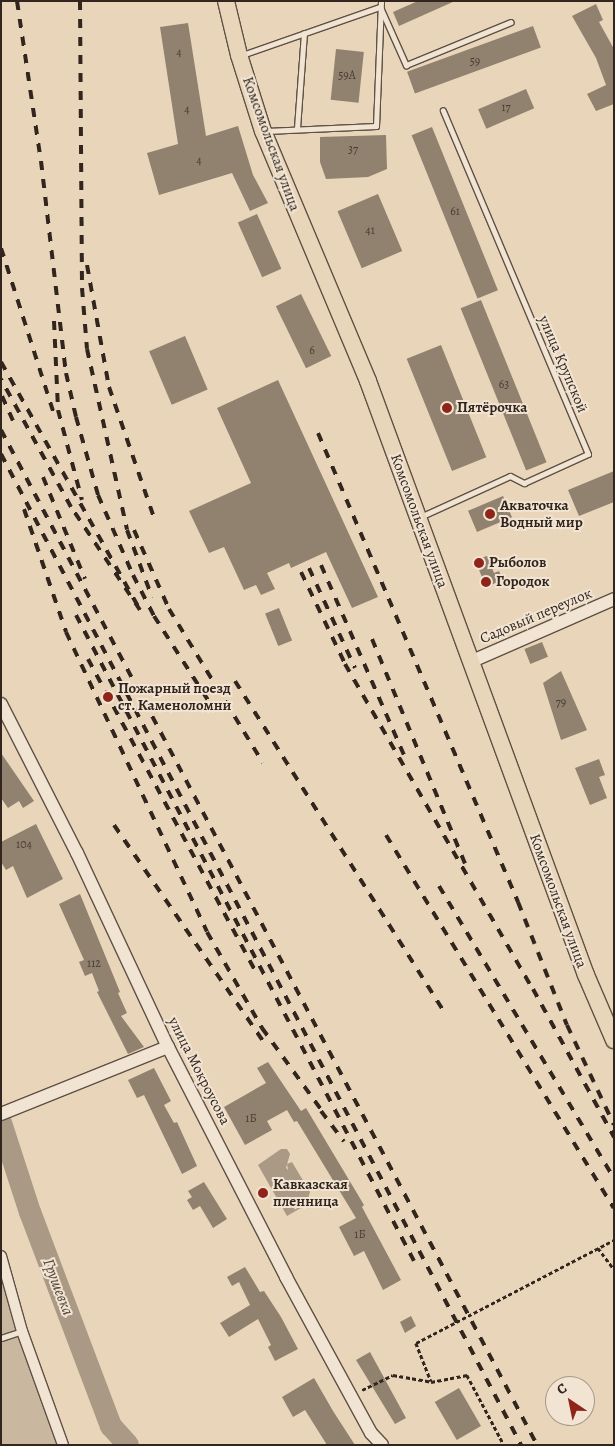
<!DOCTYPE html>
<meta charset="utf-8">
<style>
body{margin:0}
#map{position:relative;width:615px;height:1446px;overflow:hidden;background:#e9d5ba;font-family:Alegreya,serif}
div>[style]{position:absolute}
.green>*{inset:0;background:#cab79f}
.water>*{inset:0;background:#aa9985}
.river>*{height:22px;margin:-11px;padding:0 11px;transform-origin:11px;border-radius:11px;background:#aa9985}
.building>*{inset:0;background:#91816f;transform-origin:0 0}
.path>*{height:2.5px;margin-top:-1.25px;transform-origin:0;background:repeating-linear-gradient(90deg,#31251e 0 4px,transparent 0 6.5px)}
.roads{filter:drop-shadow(1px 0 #5f5145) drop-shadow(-1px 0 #5f5145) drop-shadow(0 1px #5f5145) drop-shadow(0 -1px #5f5145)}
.service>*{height:5px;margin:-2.5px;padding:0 2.5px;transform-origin:2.5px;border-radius:2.5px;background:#f1e4d2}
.minor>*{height:10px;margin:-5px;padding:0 5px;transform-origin:5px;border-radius:5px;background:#f1e4d2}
.tertiary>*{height:12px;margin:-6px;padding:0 6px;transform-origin:6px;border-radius:6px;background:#f1e4d2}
.primary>*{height:16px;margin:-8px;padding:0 8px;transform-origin:8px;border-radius:8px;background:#e9d5ba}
.rail>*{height:4px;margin-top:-2px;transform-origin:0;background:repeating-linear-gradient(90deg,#31251e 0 9px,transparent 0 18px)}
.path-bridge>*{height:2.5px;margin-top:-1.25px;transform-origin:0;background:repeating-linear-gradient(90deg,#31251e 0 4px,transparent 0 6.5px)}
.dots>*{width:14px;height:14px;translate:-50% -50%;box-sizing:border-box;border:2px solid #f1e4d2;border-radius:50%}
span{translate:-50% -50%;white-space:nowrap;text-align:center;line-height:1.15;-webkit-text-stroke:4px #f1e4d2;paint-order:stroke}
.number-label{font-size:12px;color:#493c32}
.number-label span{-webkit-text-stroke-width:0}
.street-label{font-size:15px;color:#31251e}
.poi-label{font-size:15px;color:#31251e;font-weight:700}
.left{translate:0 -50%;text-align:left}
.water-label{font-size:16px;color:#55483d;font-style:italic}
.frame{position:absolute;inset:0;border:2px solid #31251e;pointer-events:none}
.north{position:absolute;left:545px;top:1376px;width:50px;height:50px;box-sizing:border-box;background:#f1e4d2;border:1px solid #a4988a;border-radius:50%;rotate:326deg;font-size:14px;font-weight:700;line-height:20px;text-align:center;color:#31251e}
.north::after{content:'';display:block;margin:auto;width:18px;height:22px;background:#8f2418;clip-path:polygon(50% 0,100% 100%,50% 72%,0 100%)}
</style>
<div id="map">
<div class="green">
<div style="clip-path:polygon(1px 1276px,53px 1424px,59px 1445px,1px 1445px)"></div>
</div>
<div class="water">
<div style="clip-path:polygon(281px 1149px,287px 1149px,290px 1154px,286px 1168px,288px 1170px,287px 1164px,292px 1162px,310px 1192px,306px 1205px,287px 1216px,258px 1165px)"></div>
</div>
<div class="river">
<div style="left:1px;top:1123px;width:94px;rotate:72deg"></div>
<div style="left:30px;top:1212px;width:229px;rotate:69.3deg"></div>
<div style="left:111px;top:1426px;width:25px;rotate:48deg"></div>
</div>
<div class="building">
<div style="clip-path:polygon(418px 1px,455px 1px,399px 26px,393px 12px)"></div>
<div style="clip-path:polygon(596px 4px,603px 20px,599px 22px,614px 49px,614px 104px,596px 111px,587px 94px,606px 85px,596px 58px,572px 16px)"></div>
<div style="clip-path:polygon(188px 23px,206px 136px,238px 126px,253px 175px,268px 203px,250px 211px,232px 173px,159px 195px,147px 153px,178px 144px,160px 27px)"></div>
<div style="left:533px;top:26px;width:23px;height:134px;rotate:70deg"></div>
<div style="left:336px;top:49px;width:28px;height:51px;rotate:6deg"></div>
<div style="left:526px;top:89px;width:21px;height:52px;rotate:67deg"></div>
<div style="left:432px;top:127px;width:176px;height:22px;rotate:68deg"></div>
<div style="clip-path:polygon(386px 135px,387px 169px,368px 177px,326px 179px,320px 162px,320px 137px)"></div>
<div style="left:378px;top:194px;width:62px;height:44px;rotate:67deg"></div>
<div style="left:257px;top:214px;width:60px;height:21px;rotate:66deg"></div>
<div style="left:301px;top:294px;width:69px;height:28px;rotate:64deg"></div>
<div style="left:481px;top:300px;width:175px;height:22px;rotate:68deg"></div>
<div style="left:185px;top:336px;width:58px;height:39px;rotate:67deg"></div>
<div style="left:441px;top:345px;width:121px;height:37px;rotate:68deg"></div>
<div style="clip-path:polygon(278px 380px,378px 597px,352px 608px,326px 552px,291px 568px,289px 563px,267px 573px,275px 589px,261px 595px,256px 585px,244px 590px,224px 547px,209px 553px,189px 511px,251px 483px,217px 408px)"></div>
<div style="clip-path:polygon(614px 471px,614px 502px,579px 516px,568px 490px)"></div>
<div style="left:503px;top:496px;width:23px;height:38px;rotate:67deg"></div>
<div style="clip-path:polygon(487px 556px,494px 573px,499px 571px,503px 580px,486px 587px,475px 560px)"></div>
<div style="left:279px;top:608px;width:35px;height:15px;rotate:68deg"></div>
<div style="left:542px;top:642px;width:16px;height:19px;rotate:68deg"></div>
<div style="clip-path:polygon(561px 671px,587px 730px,561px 740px,543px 683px)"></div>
<div style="clip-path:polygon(1px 753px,34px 801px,23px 808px,19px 801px,8px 808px,1px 798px)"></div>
<div style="clip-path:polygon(599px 759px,605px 775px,599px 777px,607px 798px,590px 805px,575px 768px)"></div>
<div style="clip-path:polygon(36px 824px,63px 879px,27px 898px,13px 866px,6px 870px,1px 862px,1px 842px)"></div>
<div style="clip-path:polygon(80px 894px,120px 992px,118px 993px,127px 1013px,121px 1016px,144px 1047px,128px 1054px,97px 992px,99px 991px,92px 973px,85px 976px,79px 962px,84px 960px,59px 904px)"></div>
<div style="clip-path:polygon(268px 1062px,301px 1111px,306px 1108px,364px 1205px,362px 1207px,401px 1280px,383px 1290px,364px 1251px,354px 1256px,339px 1227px,356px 1218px,297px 1121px,294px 1122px,287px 1110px,267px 1121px,272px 1130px,245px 1145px,224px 1107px,266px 1083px,257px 1068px)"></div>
<div style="clip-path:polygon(154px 1068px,171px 1101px,164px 1105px,174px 1123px,177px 1122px,197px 1166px,182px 1174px,144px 1095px,137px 1098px,128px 1080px)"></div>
<div style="clip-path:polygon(204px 1182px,227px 1219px,213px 1228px,200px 1206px,193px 1210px,187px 1200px,192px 1197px,188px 1191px)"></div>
<div style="clip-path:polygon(245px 1267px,260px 1292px,264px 1291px,281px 1317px,298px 1349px,275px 1361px,268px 1347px,271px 1345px,258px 1319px,229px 1337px,220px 1323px,250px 1305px,239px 1282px,232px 1286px,227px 1277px)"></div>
<div style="clip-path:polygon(411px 1316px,416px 1326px,405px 1333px,400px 1322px)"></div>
<div style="clip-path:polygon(370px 1352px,406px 1418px,395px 1424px,356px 1360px)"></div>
<div style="clip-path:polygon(314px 1378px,333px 1411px,355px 1445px,327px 1445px,305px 1410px,293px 1417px,282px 1397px)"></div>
<div style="left:459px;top:1388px;width:44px;height:28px;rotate:60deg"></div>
</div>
<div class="path">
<div style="left:598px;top:1248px;width:26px;rotate:53deg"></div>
<div style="left:416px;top:1343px;width:41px;rotate:68.5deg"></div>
<div style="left:362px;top:1390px;width:34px;rotate:-26deg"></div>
<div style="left:393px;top:1375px;width:39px;rotate:10deg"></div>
<div style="left:431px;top:1382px;width:37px;rotate:-11deg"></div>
<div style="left:467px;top:1375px;width:79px;rotate:62.1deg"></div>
</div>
<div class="roads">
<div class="service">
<div style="left:242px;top:55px;width:146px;rotate:-19.2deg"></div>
<div style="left:380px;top:7px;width:64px;rotate:65.9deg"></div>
<div style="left:406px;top:65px;width:113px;rotate:-22.3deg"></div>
<div style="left:297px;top:128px;width:95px;rotate:-85.8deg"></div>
<div style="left:266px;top:131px;width:110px;rotate:-2.6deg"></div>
<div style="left:376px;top:126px;width:125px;rotate:-87.7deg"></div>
<div style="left:420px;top:517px;width:99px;rotate:-24.5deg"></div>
<div style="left:510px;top:476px;width:16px;rotate:27deg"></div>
<div style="left:524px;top:483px;width:70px;rotate:-24.4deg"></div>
<div style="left:588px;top:454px;width:373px;rotate:-112.9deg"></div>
<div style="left:1px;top:1338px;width:22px;rotate:-18deg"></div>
</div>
<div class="minor">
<div style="left:1px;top:1256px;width:78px;rotate:74.4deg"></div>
<div style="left:22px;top:1331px;width:121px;rotate:70.2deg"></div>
</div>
<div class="tertiary">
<div style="left:470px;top:662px;width:157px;rotate:-23.6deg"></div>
<div style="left:1px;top:704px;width:167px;rotate:63deg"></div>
<div style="left:77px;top:853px;width:214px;rotate:64.9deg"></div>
<div style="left:168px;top:1047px;width:259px;rotate:62.8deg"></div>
<div style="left:286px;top:1277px;width:178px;rotate:61.4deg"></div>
<div style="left:371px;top:1433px;width:16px;rotate:47deg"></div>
<div style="left:1px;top:1114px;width:180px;rotate:-21.9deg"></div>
</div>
<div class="primary">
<div style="left:226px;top:1px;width:56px;rotate:76.5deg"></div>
<div style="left:239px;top:55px;width:80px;rotate:72.5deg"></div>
<div style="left:263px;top:131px;width:271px;rotate:67.2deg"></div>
<div style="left:368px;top:381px;width:633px;rotate:69.85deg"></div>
<div style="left:586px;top:975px;width:71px;rotate:66.7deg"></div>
</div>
</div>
<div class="rail">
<div style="left:17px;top:1px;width:162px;rotate:81.5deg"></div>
<div style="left:41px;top:161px;width:213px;rotate:83.3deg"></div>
<div style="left:66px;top:373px;width:45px;rotate:77.2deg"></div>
<div style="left:76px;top:417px;width:81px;rotate:74.2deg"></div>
<div style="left:98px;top:495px;width:87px;rotate:66.4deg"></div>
<div style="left:133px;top:575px;width:46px;rotate:62.9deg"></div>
<div style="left:154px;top:616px;width:113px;rotate:57.3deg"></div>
<div style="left:80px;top:1px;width:287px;rotate:89.6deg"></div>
<div style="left:82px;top:288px;width:61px;rotate:85.3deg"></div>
<div style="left:87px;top:349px;width:185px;rotate:77.5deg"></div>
<div style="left:127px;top:530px;width:72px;rotate:69.5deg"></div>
<div style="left:1px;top:248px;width:174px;rotate:72.3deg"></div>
<div style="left:87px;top:265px;width:124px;rotate:79.8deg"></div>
<div style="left:109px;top:387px;width:139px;rotate:71deg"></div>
<div style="left:54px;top:321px;width:89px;rotate:87.4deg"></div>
<div style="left:58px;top:410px;width:93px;rotate:75.1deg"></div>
<div style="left:1px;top:362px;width:284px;rotate:60.7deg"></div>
<div style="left:140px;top:610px;width:124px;rotate:-123.8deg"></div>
<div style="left:71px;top:507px;width:146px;rotate:-118.7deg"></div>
<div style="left:2px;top:396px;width:32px;rotate:66deg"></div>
<div style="left:1px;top:430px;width:1148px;rotate:62.16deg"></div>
<div style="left:318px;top:433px;width:510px;rotate:66.9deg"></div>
<div style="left:518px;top:902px;width:132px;rotate:68.3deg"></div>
<div style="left:567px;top:1025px;width:110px;rotate:64.8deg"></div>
<div style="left:1px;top:454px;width:1119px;rotate:62.31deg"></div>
<div style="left:43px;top:477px;width:110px;rotate:67.6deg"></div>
<div style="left:24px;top:509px;width:130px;rotate:71.1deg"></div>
<div style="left:66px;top:632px;width:331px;rotate:64.8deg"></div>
<div style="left:207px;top:932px;width:111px;rotate:60.2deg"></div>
<div style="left:262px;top:1028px;width:107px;rotate:54.1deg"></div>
<div style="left:134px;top:530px;width:86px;rotate:66.1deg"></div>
<div style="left:169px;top:609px;width:180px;rotate:58.6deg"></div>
<div style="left:321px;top:565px;width:207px;rotate:66.4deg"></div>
<div style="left:309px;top:568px;width:110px;rotate:65.3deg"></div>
<div style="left:301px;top:572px;width:102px;rotate:64.4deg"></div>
<div style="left:345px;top:664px;width:375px;rotate:60deg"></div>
<div style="left:533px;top:989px;width:169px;rotate:61.3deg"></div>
<div style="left:76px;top:615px;width:729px;rotate:62.38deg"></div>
<div style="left:372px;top:639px;width:243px;rotate:67.5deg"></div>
<div style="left:88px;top:659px;width:353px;rotate:61.8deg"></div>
<div style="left:235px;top:681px;width:391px;rotate:57.7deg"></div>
<div style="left:114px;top:825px;width:266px;rotate:55.4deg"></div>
<div style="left:386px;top:835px;width:437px;rotate:58.6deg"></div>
<div style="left:439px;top:886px;width:340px;rotate:59.1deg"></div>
<div style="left:321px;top:1111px;width:38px;rotate:53deg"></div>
</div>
<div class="path-bridge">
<div style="left:416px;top:1343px;width:223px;rotate:-27.5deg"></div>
</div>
<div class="dots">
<div style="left:447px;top:408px;background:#8f2418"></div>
<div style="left:490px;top:514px;background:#8f2418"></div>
<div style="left:479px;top:563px;background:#8f2418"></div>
<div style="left:486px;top:582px;background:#8f2418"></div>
<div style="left:108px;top:697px;background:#8f2418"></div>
<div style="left:263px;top:1193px;background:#8f2418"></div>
</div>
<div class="number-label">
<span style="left:179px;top:53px">4</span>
<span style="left:475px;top:62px">59</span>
<span style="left:347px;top:76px">59А</span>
<span style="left:506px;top:108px">17</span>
<span style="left:187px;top:110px">4</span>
<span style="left:353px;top:150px">37</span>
<span style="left:199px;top:161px">4</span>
<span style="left:455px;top:212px">61</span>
<span style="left:370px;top:231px">41</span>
<span style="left:312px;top:351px">6</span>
<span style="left:504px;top:385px">63</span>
<span style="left:561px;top:703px">79</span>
<span style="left:24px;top:845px">104</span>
<span style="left:94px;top:964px">112</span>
<span style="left:251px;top:1119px">1Б</span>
<span style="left:360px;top:1235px">1Б</span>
</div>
<div class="street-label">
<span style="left:271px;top:144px;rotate:70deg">Комсомольская улица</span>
<span style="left:563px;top:364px;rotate:67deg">улица Крупской</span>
<span style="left:419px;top:521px;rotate:70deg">Комсомольская улица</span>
<span style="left:536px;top:616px;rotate:-23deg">Садовый переулок</span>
<span style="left:558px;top:901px;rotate:70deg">Комсомольская улица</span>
<span style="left:199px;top:1071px;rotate:63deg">улица Мокроусова</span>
</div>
<div class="poi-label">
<span class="left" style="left:457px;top:408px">Пятёрочка</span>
<span class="left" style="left:500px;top:514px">Акваточка<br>Водный мир</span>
<span class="left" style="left:489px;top:563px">Рыболов</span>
<span class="left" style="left:496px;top:582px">Городок</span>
<span class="left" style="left:118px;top:697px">Пожарный поезд<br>ст. Каменоломни</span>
<span class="left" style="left:273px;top:1193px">Кавказская<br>пленница</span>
</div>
<div class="water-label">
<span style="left:58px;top:1287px;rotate:69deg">Грушевка</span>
</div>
<div class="frame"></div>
<div class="north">С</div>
</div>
